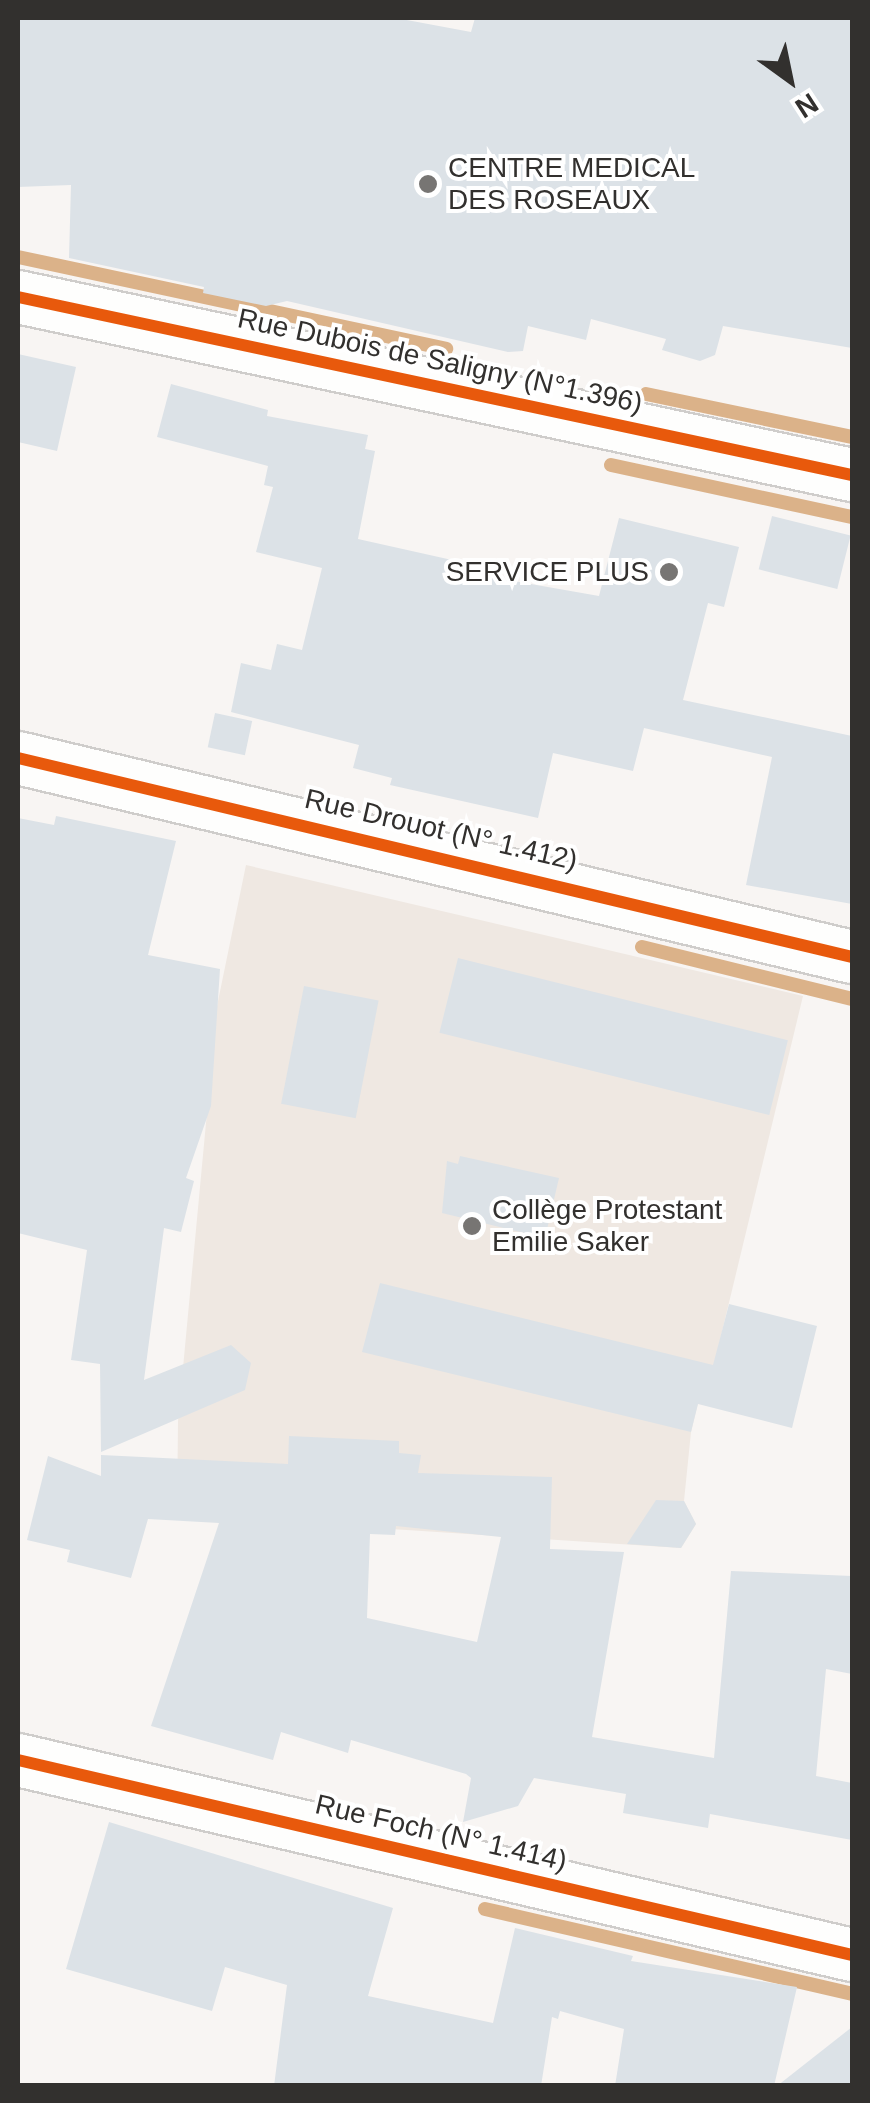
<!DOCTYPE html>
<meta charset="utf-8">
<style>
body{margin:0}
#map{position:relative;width:870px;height:2103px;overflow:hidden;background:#f8f5f3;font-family:Helvetica,sans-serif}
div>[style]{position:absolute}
.built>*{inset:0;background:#efe8e2}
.stream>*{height:14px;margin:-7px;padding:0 7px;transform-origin:7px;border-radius:7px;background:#dbb289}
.building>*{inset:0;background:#dce2e7;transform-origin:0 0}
.roads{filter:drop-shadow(2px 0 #cfcdcb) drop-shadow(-2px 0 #cfcdcb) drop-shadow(0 2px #cfcdcb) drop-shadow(0 -2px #cfcdcb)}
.minor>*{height:52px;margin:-26px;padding:0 26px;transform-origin:26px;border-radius:26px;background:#fefefd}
.cycleway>*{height:12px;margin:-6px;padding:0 6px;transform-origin:6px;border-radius:6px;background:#e8590c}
.dots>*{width:28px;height:28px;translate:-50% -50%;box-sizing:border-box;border:5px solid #fff;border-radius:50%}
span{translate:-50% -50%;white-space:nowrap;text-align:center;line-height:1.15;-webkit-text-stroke:8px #fff;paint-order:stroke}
.poi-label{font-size:28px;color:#32302e}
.left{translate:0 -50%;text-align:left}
.right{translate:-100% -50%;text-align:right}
.street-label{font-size:28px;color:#32302e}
.frame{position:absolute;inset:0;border:20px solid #32302e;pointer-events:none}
.north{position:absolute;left:740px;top:30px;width:100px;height:100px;-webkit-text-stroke:8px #fff;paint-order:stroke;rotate:147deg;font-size:28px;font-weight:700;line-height:40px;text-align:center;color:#32302e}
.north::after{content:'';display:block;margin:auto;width:35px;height:45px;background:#32302e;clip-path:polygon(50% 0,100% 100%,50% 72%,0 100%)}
</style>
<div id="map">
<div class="built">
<div style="clip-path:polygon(246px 865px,803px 996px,713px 1369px,706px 1369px,691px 1432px,684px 1501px,696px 1524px,681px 1548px,177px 1515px,178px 1421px,217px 1006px)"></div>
</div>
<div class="stream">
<div style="left:18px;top:257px;width:438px;rotate:12.1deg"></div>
<div style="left:646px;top:394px;width:210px;rotate:11.8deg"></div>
<div style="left:611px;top:465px;width:247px;rotate:12.2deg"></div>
<div style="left:642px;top:947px;width:216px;rotate:13.9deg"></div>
<div style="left:485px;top:1909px;width:377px;rotate:13deg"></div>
</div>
<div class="building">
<div style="clip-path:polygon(18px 18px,396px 18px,471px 32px,475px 18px,852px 18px,852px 348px,723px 326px,715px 355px,700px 361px,662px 350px,666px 339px,591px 319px,586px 340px,528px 326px,523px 351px,508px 352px,287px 301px,266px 306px,203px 293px,204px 287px,69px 258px,71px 185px,18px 187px)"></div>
<div style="clip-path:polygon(18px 354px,76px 367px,57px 451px,18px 442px)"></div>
<div style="clip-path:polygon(171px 384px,268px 410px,267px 416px,368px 435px,365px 449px,375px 451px,358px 539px,452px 560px,450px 570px,599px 596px,619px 518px,739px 547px,724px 607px,708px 603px,683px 700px,852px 736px,852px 904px,746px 885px,772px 757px,644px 728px,633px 771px,553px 753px,538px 818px,390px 785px,392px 778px,353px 768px,359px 745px,231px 712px,241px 663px,271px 670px,277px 644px,302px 650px,322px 568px,256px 552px,273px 487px,264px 485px,268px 466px,157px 437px)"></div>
<div style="left:772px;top:516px;width:81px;height:55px;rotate:14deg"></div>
<div style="left:215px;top:713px;width:38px;height:35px;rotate:12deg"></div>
<div style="clip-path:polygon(56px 816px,176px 841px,148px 955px,220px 969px,211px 1106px,186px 1178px,194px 1181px,181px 1232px,164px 1228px,144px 1380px,231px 1345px,251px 1363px,245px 1390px,101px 1452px,100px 1364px,71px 1360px,87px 1250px,18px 1233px,18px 818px,54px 825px)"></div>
<div style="left:458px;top:958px;width:340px;height:77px;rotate:14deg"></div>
<div style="left:304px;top:986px;width:76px;height:120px;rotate:11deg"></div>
<div style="clip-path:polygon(460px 1156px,559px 1178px,545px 1238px,442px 1213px,447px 1161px,458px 1164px)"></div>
<div style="clip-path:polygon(380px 1283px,713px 1365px,729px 1304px,817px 1326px,792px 1428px,698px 1404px,691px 1432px,362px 1352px)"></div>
<div style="clip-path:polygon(evenodd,289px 1436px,399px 1441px,399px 1453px,421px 1455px,418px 1473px,552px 1477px,550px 1549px,624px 1552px,592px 1737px,714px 1758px,731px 1571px,852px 1576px,852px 1674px,826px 1669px,816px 1776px,852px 1783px,852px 1840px,710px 1814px,708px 1828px,623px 1813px,626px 1794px,534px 1778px,518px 1806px,463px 1822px,471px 1778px,466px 1774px,351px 1740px,348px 1753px,281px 1732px,273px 1760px,151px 1726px,219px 1523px,148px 1519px,131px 1578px,67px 1562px,70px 1550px,27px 1540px,48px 1456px,101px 1476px,101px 1455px,288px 1464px,289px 1436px,396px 1526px,501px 1537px,477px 1642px,367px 1618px,370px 1534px,395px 1535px,396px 1526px)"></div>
<div style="clip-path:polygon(656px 1500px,684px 1501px,696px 1524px,681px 1548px,627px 1544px)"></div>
<div style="clip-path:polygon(109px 1822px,393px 1908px,368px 1996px,493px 2023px,515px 1928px,633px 1956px,631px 1961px,797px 1987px,774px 2086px,615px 2086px,624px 2029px,560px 2011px,558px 2019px,552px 2017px,541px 2086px,274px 2086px,287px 1985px,225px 1967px,212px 2011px,66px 1969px)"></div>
<div style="clip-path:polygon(852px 2027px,852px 2086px,777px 2086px)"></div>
</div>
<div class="roads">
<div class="minor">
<div style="left:18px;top:297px;width:853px;rotate:12.05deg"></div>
<div style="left:18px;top:758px;width:857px;rotate:13.42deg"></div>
<div style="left:18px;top:1760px;width:856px;rotate:13.16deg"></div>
</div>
</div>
<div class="cycleway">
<div style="left:18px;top:297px;width:853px;rotate:12.05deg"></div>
<div style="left:18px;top:758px;width:857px;rotate:13.42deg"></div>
<div style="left:18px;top:1760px;width:856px;rotate:13.16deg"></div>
</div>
<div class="dots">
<div style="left:428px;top:184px;background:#777573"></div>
<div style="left:669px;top:572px;background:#777573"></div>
<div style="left:472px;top:1226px;background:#777573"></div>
</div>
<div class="poi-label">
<span class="left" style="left:448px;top:184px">CENTRE MEDICAL<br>DES ROSEAUX</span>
<span class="right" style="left:649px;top:572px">SERVICE PLUS</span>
<span class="left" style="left:492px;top:1226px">Collège Protestant<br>Emilie Saker</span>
</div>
<div class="street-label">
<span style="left:440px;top:361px;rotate:12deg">Rue Dubois de Saligny (N°1.396)</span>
<span style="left:441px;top:830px;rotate:13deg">Rue Drouot (N° 1.412)</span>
<span style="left:441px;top:1833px;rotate:13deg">Rue Foch (N° 1.414)</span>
</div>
<div class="frame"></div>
<div class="north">N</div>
</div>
